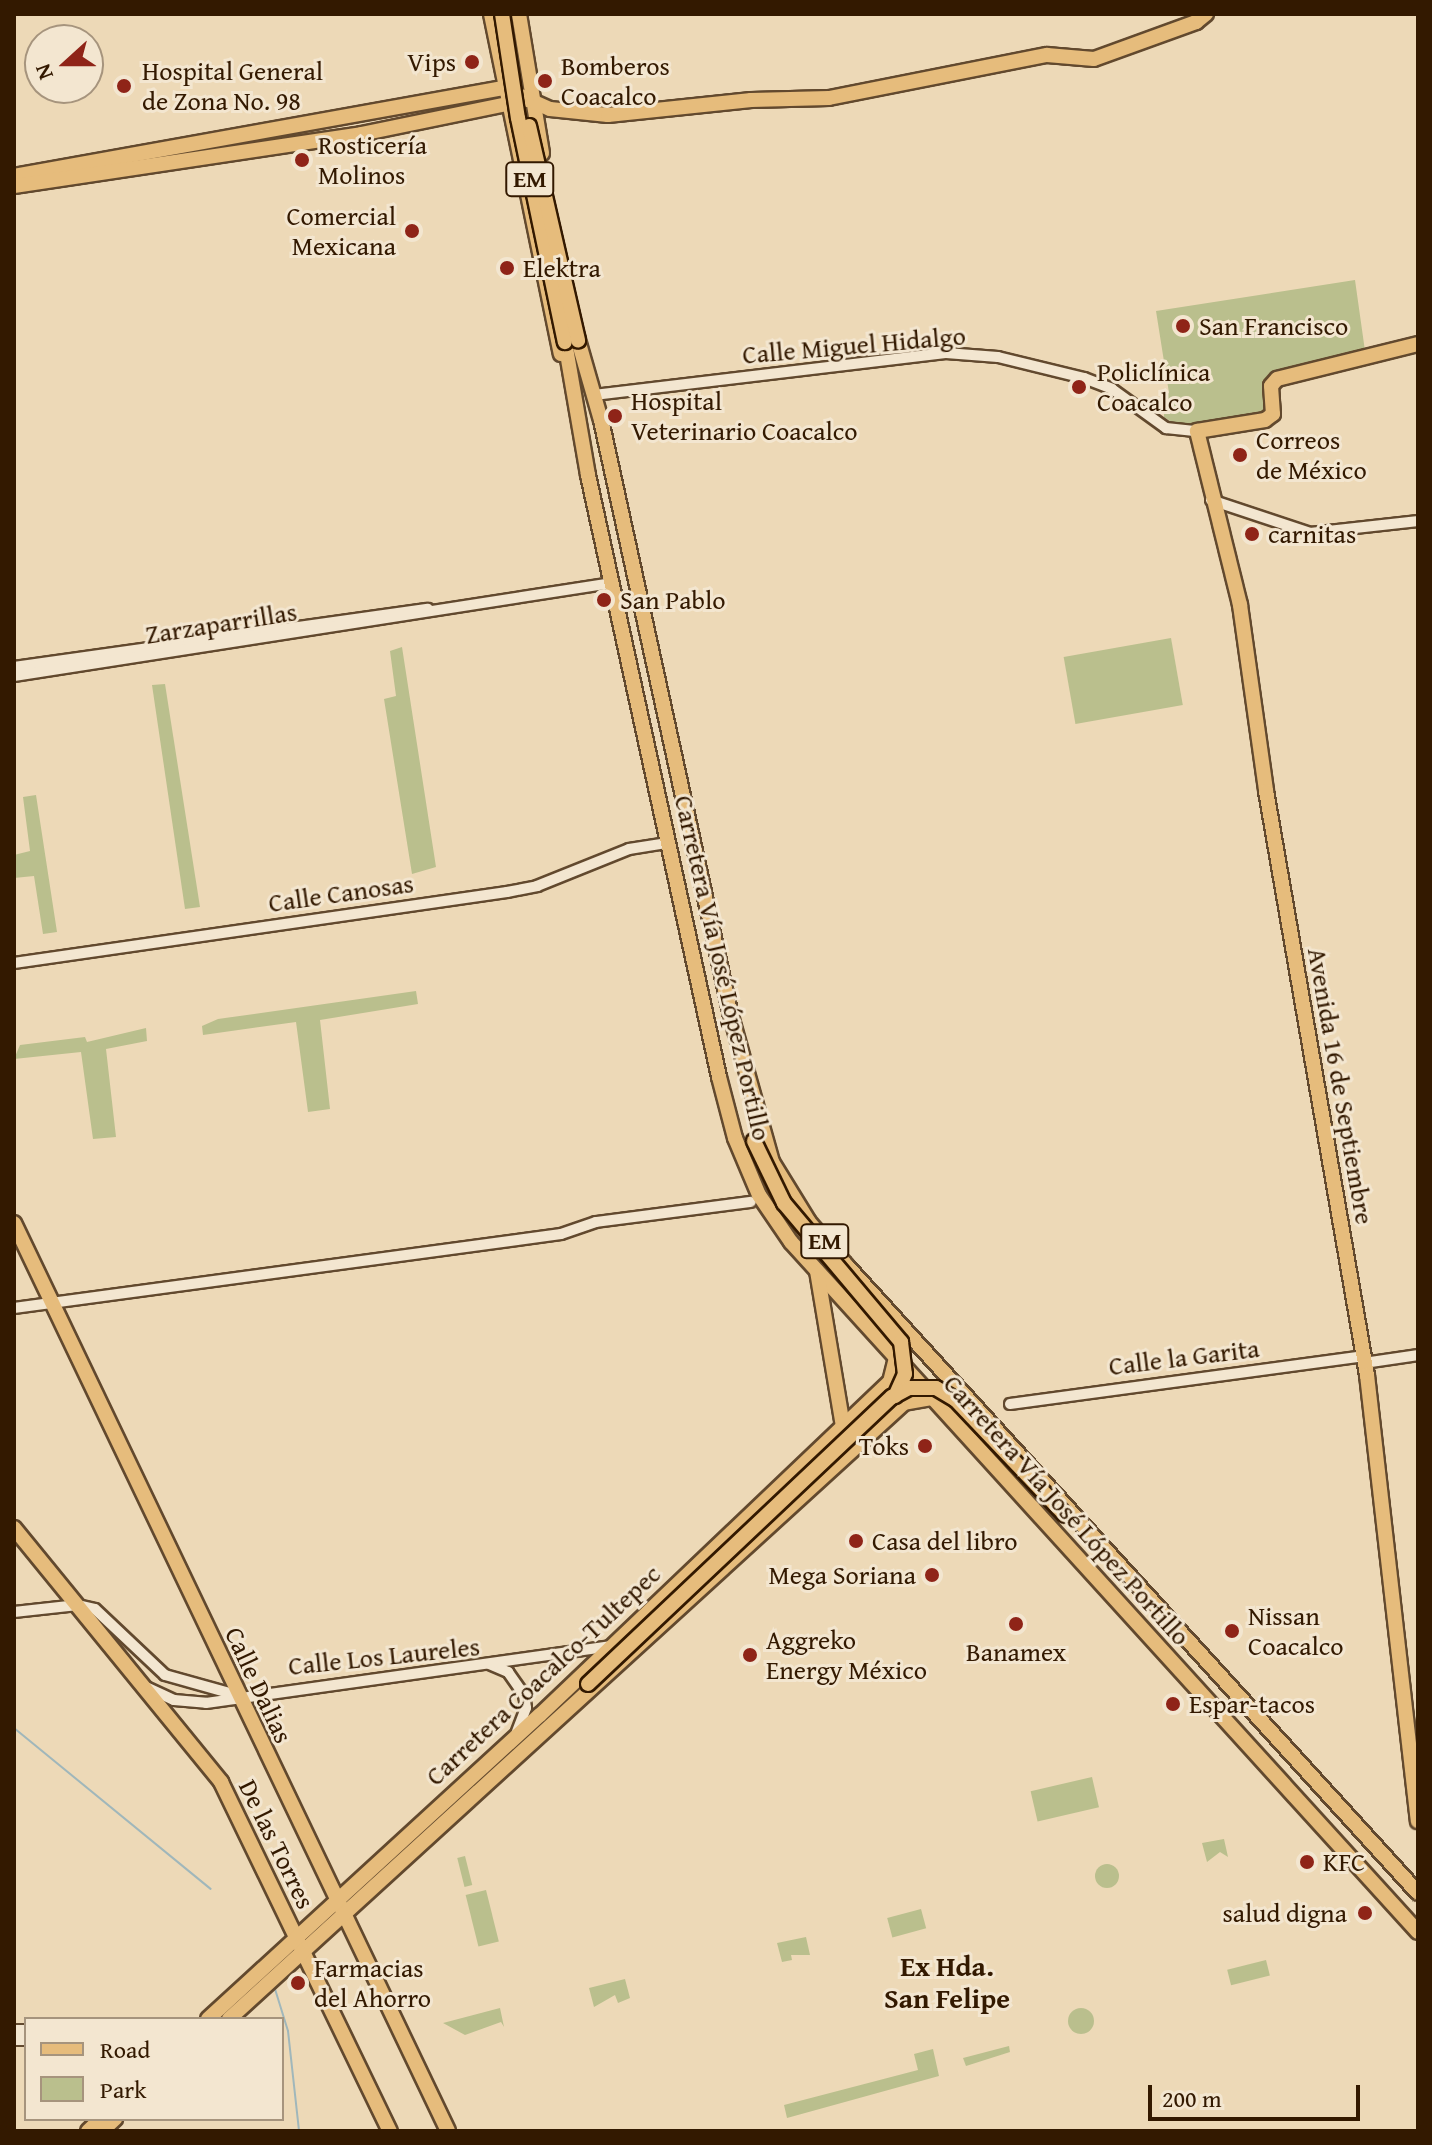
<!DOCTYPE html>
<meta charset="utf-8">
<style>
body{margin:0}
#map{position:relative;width:1432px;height:2145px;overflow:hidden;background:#edd9b7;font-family:"Gentium Book Plus",serif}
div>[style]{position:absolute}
.green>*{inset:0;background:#babf8d;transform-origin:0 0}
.round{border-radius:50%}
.stream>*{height:2px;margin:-1px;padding:0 1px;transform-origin:1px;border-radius:1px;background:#a0b7bb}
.roads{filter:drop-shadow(2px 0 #62492e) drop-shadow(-2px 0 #62492e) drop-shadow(0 2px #62492e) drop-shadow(0 -2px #62492e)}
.minor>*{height:10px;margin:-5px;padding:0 5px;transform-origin:5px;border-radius:5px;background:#f3e6d0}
.major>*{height:14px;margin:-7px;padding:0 7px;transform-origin:7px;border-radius:7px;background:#e6bc7c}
.bridges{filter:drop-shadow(2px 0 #331900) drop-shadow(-2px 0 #331900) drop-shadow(0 2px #331900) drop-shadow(0 -2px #331900)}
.major-bridge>*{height:14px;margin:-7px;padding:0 7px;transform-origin:7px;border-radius:7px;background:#e6bc7c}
.dots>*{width:22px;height:22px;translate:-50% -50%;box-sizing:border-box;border:4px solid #f3e6d0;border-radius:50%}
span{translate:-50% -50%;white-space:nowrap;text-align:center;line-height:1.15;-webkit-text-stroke:6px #f3e6d0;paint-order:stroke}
.shield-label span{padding:2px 6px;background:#f3e6d0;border:2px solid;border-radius:6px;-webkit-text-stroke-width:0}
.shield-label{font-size:24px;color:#331900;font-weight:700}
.poi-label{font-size:26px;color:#331900}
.right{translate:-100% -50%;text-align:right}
.left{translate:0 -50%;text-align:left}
.street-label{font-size:26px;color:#331900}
.neighbourhood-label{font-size:28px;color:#331900;font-weight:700}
.frame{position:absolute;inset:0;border:16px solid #331900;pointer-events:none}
.legend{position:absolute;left:24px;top:2017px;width:260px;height:104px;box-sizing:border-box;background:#f3e6d0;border:2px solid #a6947d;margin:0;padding:10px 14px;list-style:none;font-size:24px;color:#331900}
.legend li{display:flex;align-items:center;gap:16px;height:40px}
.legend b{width:40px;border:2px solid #a6947d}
.north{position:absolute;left:24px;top:24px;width:80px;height:80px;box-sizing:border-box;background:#f3e6d0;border:2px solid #a6947d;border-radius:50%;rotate:249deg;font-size:22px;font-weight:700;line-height:32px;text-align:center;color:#331900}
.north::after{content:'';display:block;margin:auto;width:28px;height:36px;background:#8f2418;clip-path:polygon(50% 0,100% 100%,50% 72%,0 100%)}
.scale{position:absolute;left:1148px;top:2085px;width:212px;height:36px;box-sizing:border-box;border:4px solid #331900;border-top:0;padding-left:10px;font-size:24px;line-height:28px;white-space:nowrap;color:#331900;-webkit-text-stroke:6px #f3e6d0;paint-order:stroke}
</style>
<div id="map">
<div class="green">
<div style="clip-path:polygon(1355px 280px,1365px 351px,1273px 376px,1269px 411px,1200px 425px,1176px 425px,1164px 417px,1164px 394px,1169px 393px,1156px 311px)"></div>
<div style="left:1171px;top:638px;width:68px;height:109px;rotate:80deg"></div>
<div style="clip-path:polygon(402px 647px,436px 867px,412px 874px,384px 699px,396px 696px,390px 651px)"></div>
<div style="clip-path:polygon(165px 684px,200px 907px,185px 909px,152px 685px)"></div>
<div style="clip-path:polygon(36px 795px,57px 932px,43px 934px,34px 876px,14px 878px,14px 855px,30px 851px,23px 797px)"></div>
<div style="clip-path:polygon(416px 991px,418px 1004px,320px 1020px,330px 1109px,308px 1112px,296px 1022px,203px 1035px,202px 1026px,218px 1019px)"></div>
<div style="clip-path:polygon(146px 1028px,147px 1041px,106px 1049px,116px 1137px,93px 1139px,81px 1052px,14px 1059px,20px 1045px,85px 1037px,87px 1042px)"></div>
<div style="left:1092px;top:1777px;width:31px;height:63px;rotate:77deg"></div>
<div style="clip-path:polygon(1224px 1839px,1228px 1857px,1220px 1852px,1207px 1862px,1202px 1843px)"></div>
<div style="left:465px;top:1856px;width:30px;height:8px;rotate:76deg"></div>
<div class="round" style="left:1095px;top:1864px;width:24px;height:24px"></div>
<div style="left:486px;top:1890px;width:53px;height:21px;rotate:76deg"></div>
<div style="left:921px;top:1909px;width:20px;height:35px;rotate:75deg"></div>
<div style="clip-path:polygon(806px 1937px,810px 1955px,791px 1955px,792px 1960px,782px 1962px,777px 1943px)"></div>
<div style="left:1266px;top:1960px;width:16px;height:40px;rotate:76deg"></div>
<div style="clip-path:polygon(625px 1979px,630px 1998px,618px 2003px,615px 1995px,594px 2007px,589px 1988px)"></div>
<div style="clip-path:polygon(500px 2008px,504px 2027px,501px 2022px,465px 2035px,443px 2023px)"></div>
<div class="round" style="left:1068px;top:2008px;width:26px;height:26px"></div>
<div style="clip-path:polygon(1009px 2046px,1010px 2052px,966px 2066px,963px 2058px)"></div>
<div style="clip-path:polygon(933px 2049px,939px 2076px,787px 2118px,784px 2105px,918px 2070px,914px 2054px)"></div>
</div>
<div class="stream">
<div style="left:14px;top:1728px;width:254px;rotate:39.3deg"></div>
<div style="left:275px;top:1989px;width:44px;rotate:72.8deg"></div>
<div style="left:288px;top:2031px;width:101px;rotate:83.7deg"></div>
</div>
<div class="roads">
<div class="minor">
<div style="left:594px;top:395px;width:354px;rotate:-6.8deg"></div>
<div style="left:946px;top:353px;width:52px;rotate:4.4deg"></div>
<div style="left:998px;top:357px;width:89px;rotate:13.7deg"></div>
<div style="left:1084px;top:378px;width:30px;rotate:21deg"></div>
<div style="left:1112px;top:389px;width:67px;rotate:35.8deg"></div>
<div style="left:1166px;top:428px;width:31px;rotate:6deg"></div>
<div style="left:1211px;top:500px;width:104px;rotate:18.4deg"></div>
<div style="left:1310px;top:533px;width:109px;rotate:-6.3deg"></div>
<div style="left:14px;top:667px;width:418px;rotate:-8deg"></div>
<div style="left:14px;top:676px;width:604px;rotate:-8.85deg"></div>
<div style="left:14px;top:963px;width:498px;rotate:-8.2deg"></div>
<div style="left:507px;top:892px;width:31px;rotate:-11deg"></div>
<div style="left:537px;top:886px;width:99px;rotate:-21.9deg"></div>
<div style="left:629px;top:849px;width:39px;rotate:-9deg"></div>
<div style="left:14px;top:1308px;width:552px;rotate:-7.7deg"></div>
<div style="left:561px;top:1234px;width:37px;rotate:-19deg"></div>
<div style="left:596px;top:1222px;width:156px;rotate:-7.4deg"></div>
<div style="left:1364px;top:1363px;width:55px;rotate:-8.4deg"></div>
<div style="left:1010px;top:1404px;width:356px;rotate:-7.7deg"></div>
<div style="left:14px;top:1612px;width:64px;rotate:-6.2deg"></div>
<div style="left:78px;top:1605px;width:17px;rotate:13deg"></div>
<div style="left:95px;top:1609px;width:96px;rotate:43.3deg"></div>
<div style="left:165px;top:1675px;width:71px;rotate:15.6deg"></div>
<div style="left:489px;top:1664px;width:21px;rotate:23deg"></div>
<div style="left:508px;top:1672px;width:28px;rotate:55deg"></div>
<div style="left:524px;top:1695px;width:13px;rotate:81deg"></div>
<div style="left:526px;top:1708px;width:26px;rotate:111deg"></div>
<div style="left:146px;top:1687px;width:31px;rotate:25deg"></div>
<div style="left:174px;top:1700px;width:32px;rotate:5deg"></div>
<div style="left:206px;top:1703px;width:408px;rotate:-8deg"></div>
<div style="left:14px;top:2030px;width:12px"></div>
<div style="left:14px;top:2040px;width:12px"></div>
</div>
<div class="major">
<div style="left:491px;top:14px;width:347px;rotate:78.4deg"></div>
<div style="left:519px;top:14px;width:141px;rotate:80.6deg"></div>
<div style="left:14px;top:176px;width:497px;rotate:-10.2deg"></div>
<div style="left:503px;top:88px;width:51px;rotate:24.1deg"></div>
<div style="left:550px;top:109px;width:58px;rotate:5.9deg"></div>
<div style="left:608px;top:115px;width:144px;rotate:-6deg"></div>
<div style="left:751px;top:100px;width:78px;rotate:-1.5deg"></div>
<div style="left:829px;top:98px;width:222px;rotate:-11.2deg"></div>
<div style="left:1047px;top:55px;width:47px;rotate:4.9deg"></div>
<div style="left:1094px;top:59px;width:109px;rotate:-19.9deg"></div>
<div style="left:1196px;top:22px;width:13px;rotate:-39deg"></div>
<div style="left:14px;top:186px;width:351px;rotate:-8.5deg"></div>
<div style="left:361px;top:134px;width:169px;rotate:-11.6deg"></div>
<div style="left:578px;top:340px;width:83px;rotate:74deg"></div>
<div style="left:601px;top:420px;width:610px;rotate:77.7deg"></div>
<div style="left:731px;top:1016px;width:152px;rotate:74.3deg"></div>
<div style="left:772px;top:1162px;width:70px;rotate:58.3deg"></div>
<div style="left:809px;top:1222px;width:57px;rotate:49.3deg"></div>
<div style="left:846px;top:1265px;width:849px;rotate:47.67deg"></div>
<div style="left:565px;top:342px;width:135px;rotate:80.2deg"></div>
<div style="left:588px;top:475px;width:616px;rotate:77.72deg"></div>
<div style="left:719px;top:1077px;width:63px;rotate:75.3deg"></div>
<div style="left:735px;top:1138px;width:62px;rotate:67.2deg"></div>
<div style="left:759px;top:1195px;width:57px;rotate:55.8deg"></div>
<div style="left:791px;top:1242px;width:932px;rotate:47.74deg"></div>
<div style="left:1418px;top:344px;width:145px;rotate:166.1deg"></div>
<div style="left:1277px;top:379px;width:9px;rotate:131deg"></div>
<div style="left:1271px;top:386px;width:28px;rotate:86deg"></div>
<div style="left:1273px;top:414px;width:10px;rotate:143deg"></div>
<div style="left:1265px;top:420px;width:69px;rotate:170.8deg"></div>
<div style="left:1197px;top:431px;width:179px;rotate:76.1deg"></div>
<div style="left:1240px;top:605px;width:188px;rotate:82deg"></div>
<div style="left:1266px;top:791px;width:593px;rotate:80.19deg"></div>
<div style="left:1367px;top:1375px;width:449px;rotate:83.5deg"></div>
<div style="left:14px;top:1223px;width:1006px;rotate:64.45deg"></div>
<div style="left:817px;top:1271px;width:163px;rotate:80.5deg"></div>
<div style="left:14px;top:1528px;width:328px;rotate:50.8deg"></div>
<div style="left:221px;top:1782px;width:388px;rotate:64.2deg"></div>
<div style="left:208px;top:2019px;width:450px;rotate:-42.5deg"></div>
<div style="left:540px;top:1715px;width:483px;rotate:-43.6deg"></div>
<div style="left:890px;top:1382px;width:25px;rotate:-76deg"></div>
<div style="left:229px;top:2019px;width:914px;rotate:-42.38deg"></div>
<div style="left:904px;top:1403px;width:28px;rotate:-10deg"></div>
<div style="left:88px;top:2131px;width:18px;rotate:-43deg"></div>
<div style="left:102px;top:2131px;width:18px;rotate:-43deg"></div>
</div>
</div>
<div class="bridges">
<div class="major-bridge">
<div style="left:502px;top:14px;width:105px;rotate:81.3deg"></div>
<div style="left:518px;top:118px;width:229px;rotate:78.2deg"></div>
<div style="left:529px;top:126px;width:220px;rotate:77.1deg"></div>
<div style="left:754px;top:1141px;width:69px;rotate:64.2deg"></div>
<div style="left:784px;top:1203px;width:182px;rotate:49.9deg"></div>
<div style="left:901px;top:1342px;width:32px;rotate:83deg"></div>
<div style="left:905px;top:1374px;width:24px;rotate:114deg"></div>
<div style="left:588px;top:1684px;width:418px;rotate:-43.4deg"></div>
<div style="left:892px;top:1397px;width:19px;rotate:-28deg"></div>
<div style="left:909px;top:1388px;width:27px"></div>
<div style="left:936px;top:1388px;width:23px;rotate:31deg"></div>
<div style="left:956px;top:1400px;width:158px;rotate:46.5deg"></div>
</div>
</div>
<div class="dots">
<div style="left:472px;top:62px;background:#8f2418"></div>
<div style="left:545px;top:81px;background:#8f2418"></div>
<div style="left:124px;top:86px;background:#8f2418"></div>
<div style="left:302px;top:160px;background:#8f2418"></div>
<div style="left:412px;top:231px;background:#8f2418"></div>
<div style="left:507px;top:268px;background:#8f2418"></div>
<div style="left:1183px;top:326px;background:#8f2418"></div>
<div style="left:1079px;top:387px;background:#8f2418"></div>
<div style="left:615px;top:416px;background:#8f2418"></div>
<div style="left:1240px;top:455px;background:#8f2418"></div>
<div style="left:1252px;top:534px;background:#8f2418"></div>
<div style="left:604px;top:600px;background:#8f2418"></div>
<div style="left:925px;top:1446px;background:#8f2418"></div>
<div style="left:856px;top:1541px;background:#8f2418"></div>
<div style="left:932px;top:1575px;background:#8f2418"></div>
<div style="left:1016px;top:1624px;background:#8f2418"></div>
<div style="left:1232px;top:1631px;background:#8f2418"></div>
<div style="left:750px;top:1655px;background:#8f2418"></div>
<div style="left:1173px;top:1704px;background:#8f2418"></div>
<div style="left:1307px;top:1862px;background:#8f2418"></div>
<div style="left:1365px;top:1913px;background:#8f2418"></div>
<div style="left:298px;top:1983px;background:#8f2418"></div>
</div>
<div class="shield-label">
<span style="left:530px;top:179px">EM</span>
<span style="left:825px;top:1241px">EM</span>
</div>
<div class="poi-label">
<span class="right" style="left:456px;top:62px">Vips</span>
<span class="left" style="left:561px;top:81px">Bomberos<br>Coacalco</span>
<span class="left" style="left:142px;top:86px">Hospital General<br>de Zona No. 98</span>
<span class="left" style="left:318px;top:160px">Rosticería<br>Molinos</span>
<span class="right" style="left:396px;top:231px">Comercial<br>Mexicana</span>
<span class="left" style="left:523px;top:268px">Elektra</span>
<span class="left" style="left:1199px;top:326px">San Francisco</span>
<span class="left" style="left:1097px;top:387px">Policlínica<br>Coacalco</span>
<span class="left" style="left:631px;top:416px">Hospital<br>Veterinario Coacalco</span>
<span class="left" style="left:1256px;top:455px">Correos<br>de México</span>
<span class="left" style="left:1268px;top:534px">carnitas</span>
<span class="left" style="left:620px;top:600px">San Pablo</span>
<span class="right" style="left:909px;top:1446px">Toks</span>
<span class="left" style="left:872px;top:1541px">Casa del libro</span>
<span class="right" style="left:916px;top:1575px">Mega Soriana</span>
<span class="left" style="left:1248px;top:1631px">Nissan<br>Coacalco</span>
<span class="left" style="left:766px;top:1655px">Aggreko<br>Energy México</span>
<span style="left:1016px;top:1652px">Banamex</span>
<span class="left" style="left:1189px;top:1704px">Espar-tacos</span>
<span class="left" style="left:1323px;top:1862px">KFC</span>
<span class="right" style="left:1347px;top:1913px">salud digna</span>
<span class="left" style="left:314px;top:1983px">Farmacias<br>del Ahorro</span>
</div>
<div class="street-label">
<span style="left:854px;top:345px;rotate:-5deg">Calle Miguel Hidalgo</span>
<span style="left:221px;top:623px;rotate:-9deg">Zarzaparrillas</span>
<span style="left:341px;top:893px;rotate:-8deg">Calle Canosas</span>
<span style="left:723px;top:968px;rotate:77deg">Carretera Vía José López Portillo</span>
<span style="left:1341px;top:1086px;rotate:80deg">Avenida 16 de Septiembre</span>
<span style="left:1184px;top:1357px;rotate:-7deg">Calle la Garita</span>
<span style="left:1067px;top:1510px;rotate:48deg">Carretera Vía José López Portillo</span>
<span style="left:384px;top:1656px;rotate:-6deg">Calle Los Laureles</span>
<span style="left:543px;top:1675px;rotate:-43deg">Carretera Coacalco-Tultepec</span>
<span style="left:259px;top:1685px;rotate:65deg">Calle Dalias</span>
<span style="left:277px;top:1844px;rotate:64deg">De las Torres</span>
</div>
<div class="neighbourhood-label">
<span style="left:947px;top:1982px">Ex Hda.<br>San Felipe</span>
</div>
<div class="frame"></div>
<ul class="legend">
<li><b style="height:10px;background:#e6bc7c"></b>Road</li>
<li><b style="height:22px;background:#babf8d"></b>Park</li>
</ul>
<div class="north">N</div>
<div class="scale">200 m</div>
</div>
